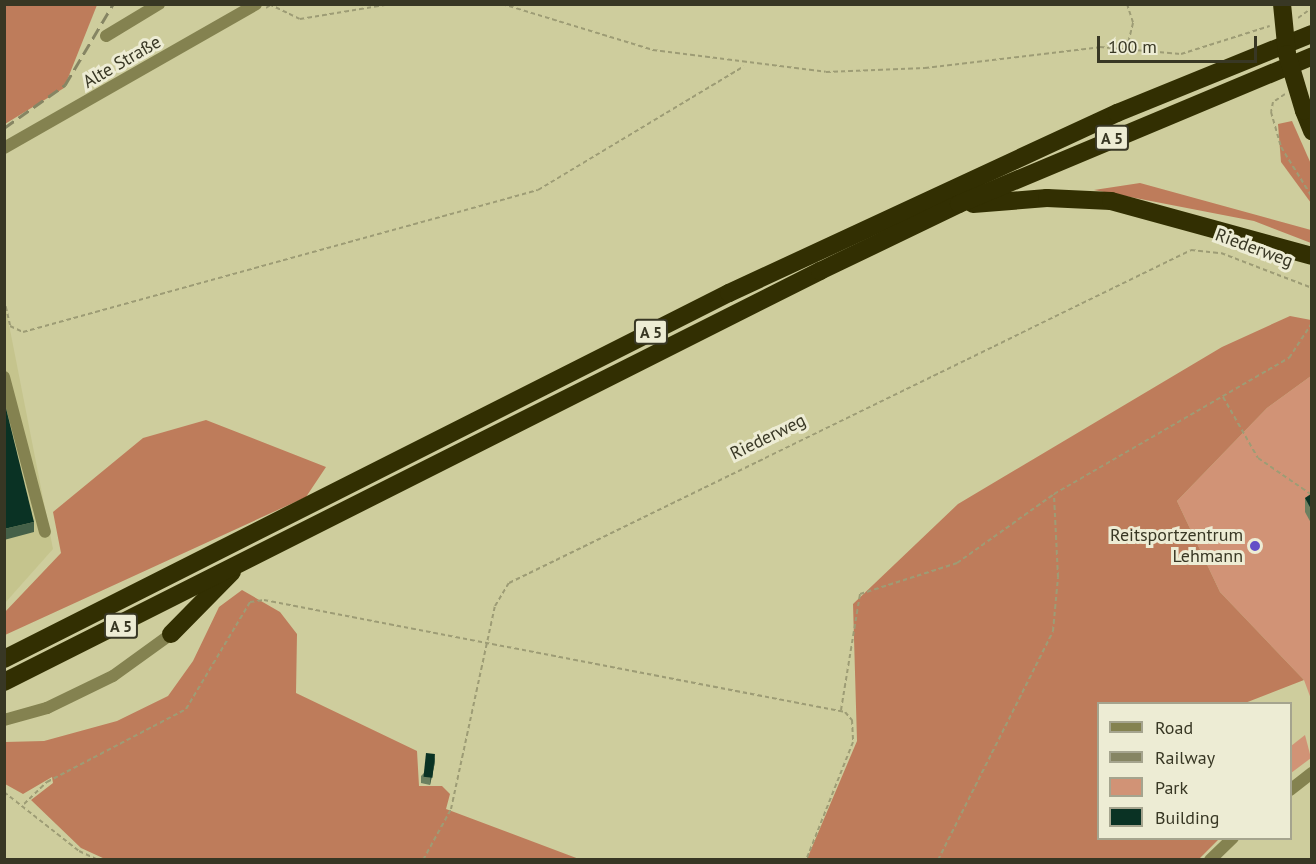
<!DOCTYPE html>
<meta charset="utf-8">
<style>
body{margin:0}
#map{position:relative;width:1316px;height:864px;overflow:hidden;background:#cecd9d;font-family:"PT Sans",sans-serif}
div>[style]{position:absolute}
.built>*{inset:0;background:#c5c48d}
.green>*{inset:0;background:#d19376}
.forest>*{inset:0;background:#be7c5b}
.path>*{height:2px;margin-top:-1px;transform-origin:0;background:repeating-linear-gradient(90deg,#9d9c75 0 4.5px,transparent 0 7.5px)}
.minor>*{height:12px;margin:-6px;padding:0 6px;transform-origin:6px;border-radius:6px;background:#848250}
.highway>*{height:18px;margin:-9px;padding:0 9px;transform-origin:9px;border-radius:9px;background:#322f02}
.rail>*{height:3px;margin-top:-1.5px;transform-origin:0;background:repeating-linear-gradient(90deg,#868563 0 12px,transparent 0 18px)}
.highway-bridge>*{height:18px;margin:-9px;padding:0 9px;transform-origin:9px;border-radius:9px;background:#322f02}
.wall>*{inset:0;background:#6c8060}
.shaded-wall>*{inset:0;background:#456048}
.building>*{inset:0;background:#0a3224;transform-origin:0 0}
.dots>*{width:16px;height:16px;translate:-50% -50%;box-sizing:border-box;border:3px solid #edecd4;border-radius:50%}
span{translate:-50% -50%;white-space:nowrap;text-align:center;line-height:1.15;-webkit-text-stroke:6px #edecd4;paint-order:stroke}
.shield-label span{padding:2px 4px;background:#edecd4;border:2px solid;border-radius:4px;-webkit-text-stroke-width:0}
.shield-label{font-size:16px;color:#383724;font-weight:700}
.street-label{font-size:18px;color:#383724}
.poi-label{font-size:18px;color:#383724}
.right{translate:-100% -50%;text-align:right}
.frame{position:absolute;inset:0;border:6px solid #383724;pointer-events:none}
.legend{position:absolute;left:1097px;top:702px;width:195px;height:138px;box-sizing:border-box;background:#edecd4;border:2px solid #a5a48e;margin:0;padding:8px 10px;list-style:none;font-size:18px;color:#383724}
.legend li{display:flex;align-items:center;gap:12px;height:30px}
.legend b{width:30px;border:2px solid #a5a48e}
.scale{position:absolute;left:1097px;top:36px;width:160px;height:27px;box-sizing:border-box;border:3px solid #383724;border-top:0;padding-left:8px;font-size:18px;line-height:21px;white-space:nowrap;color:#383724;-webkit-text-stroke:4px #edecd4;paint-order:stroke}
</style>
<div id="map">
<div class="built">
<div style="clip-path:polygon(4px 299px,53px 549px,5px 603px,4px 603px)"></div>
</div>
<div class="green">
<div style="clip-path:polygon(1311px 376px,1311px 699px,1304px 680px,1220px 592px,1177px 501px,1267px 408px)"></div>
<div style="clip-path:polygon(1305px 735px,1311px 758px,1291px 773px,1291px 746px)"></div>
</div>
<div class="forest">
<div style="clip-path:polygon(5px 4px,97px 5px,64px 88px,5px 124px)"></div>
<div style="clip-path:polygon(1292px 121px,1311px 164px,1311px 203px,1281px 162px,1278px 124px)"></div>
<div style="clip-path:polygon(1140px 183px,1311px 230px,1311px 243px,1254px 221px,1094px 190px)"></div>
<div style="clip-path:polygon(1290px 316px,1311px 320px,1311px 376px,1267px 408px,1177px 501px,1220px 592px,1304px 680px,1245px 703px,1098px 704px,1098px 838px,1219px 839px,1199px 859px,807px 859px,857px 741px,853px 604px,958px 504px,1222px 347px)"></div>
<div style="clip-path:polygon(206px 420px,326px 467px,306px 497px,5px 635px,4px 613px,61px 553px,53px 512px,143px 438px)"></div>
<div style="clip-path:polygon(242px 590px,280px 612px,297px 634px,296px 693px,417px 751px,419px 786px,442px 786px,450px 794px,446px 809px,579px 859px,105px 859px,81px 848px,31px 800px,53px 783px,52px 777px,23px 794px,5px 784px,5px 742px,44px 741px,117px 721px,168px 696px,193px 661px,219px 607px)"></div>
</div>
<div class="path">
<div style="left:269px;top:4px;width:34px;rotate:26deg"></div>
<div style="left:300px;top:19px;width:92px;rotate:-9.4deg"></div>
<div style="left:502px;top:4px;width:158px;rotate:16.9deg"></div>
<div style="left:653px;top:50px;width:174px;rotate:7.2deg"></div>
<div style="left:826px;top:72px;width:99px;rotate:-2.3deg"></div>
<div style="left:925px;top:68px;width:176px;rotate:-6.8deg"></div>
<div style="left:1100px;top:47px;width:81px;rotate:4.9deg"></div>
<div style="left:1181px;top:54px;width:93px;rotate:-17.5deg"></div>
<div style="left:1127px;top:4px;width:20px;rotate:72deg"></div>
<div style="left:1133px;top:23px;width:25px;rotate:104deg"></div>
<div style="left:266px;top:8px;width:7px;rotate:-34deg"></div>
<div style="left:1298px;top:18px;width:17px;rotate:-36deg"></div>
<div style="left:1285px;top:94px;width:14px;rotate:146deg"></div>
<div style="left:1273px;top:102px;width:10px;rotate:101deg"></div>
<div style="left:1271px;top:112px;width:36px;rotate:74deg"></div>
<div style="left:1281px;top:147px;width:59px;rotate:58.2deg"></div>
<div style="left:4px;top:299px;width:28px;rotate:77deg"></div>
<div style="left:10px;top:326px;width:14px;rotate:25deg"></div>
<div style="left:23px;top:332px;width:534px;rotate:-15.42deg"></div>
<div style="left:538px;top:190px;width:240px;rotate:-31deg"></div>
<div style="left:1223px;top:397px;width:70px;rotate:60.2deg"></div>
<div style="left:1258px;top:458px;width:65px;rotate:34.4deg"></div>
<div style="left:841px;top:710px;width:118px;rotate:-80.7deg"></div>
<div style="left:860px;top:594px;width:102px;rotate:-17.7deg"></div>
<div style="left:957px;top:563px;width:119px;rotate:-35.4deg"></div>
<div style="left:4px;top:792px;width:95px;rotate:38.2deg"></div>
<div style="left:79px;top:851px;width:21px;rotate:25deg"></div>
<div style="left:24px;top:804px;width:32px;rotate:-44deg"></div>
<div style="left:47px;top:782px;width:157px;rotate:-27.7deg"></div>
<div style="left:186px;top:709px;width:125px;rotate:-59.1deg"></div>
<div style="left:250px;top:602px;width:14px;rotate:-8deg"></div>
<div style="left:264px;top:600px;width:592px;rotate:10.91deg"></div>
<div style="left:845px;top:712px;width:11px;rotate:49deg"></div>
<div style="left:852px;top:720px;width:22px;rotate:87deg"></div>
<div style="left:853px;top:742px;width:127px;rotate:111.7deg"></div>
<div style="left:423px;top:860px;width:58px;rotate:-61.2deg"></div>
<div style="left:451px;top:809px;width:208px;rotate:-77.8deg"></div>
<div style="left:495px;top:606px;width:27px;rotate:-59deg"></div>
<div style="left:509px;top:583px;width:759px;rotate:-26.02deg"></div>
<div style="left:1191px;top:250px;width:30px;rotate:6deg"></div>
<div style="left:1221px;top:253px;width:97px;rotate:21deg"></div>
<div style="left:938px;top:860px;width:256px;rotate:-63.3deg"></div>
<div style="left:1053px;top:631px;width:54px;rotate:-84.7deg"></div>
<div style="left:1058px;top:577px;width:83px;rotate:-92.8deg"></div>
<div style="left:1054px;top:494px;width:272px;rotate:-30.1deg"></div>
<div style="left:1289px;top:358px;width:42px;rotate:-56.7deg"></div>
</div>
<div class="minor">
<div style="left:106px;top:36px;width:62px;rotate:-31.1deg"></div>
<div style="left:4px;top:148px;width:290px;rotate:-29.7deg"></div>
<div style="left:4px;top:377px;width:160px;rotate:75.2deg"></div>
<div style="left:4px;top:720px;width:45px;rotate:-15.6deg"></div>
<div style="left:47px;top:708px;width:73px;rotate:-25.9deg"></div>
<div style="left:113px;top:676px;width:72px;rotate:-35.9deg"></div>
<div style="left:1290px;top:790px;width:28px;rotate:-38deg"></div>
<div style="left:1210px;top:860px;width:32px;rotate:-44deg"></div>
</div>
<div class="highway">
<div style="left:1304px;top:111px;width:22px;rotate:68deg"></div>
<div style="left:973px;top:204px;width:74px;rotate:-4.6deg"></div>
<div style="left:1047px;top:198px;width:64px;rotate:2.7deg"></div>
<div style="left:1111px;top:201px;width:208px;rotate:15.3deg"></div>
<div style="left:171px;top:634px;width:87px;rotate:-45.5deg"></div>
<div style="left:4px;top:659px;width:812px;rotate:-26.79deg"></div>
<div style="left:729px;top:293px;width:428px;rotate:-24.9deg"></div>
<div style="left:1117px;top:113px;width:210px;rotate:-22.1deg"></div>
<div style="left:4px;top:682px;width:914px;rotate:-26.73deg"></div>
<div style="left:820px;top:271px;width:154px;rotate:-25.7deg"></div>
<div style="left:959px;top:204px;width:383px;rotate:-22.7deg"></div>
</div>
<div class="rail">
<div style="left:4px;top:128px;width:75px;rotate:-35.2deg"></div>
<div style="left:65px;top:85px;width:94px;rotate:-59.3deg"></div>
</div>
<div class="highway-bridge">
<div style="left:1282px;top:4px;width:50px;rotate:84.3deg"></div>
<div style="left:1287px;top:54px;width:59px;rotate:73.4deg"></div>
</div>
<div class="wall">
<div style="clip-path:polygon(1311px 494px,1311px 523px,1305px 512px,1305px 498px)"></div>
<div style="clip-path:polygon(435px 762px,430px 785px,421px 783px,421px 776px)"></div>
</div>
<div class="shaded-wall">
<div style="clip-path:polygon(34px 522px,34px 532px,4px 540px,4px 529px)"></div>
<div style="clip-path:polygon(435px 754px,435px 762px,430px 785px,430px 778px)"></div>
</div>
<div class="building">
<div style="clip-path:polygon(4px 400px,34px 522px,4px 529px)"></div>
<div style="clip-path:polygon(1311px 494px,1311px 509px,1305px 498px)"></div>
<div style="left:426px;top:753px;width:9px;height:24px;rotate:6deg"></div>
</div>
<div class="dots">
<div style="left:1255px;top:546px;background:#644ec7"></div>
</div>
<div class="shield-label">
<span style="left:1112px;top:138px">A 5</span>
<span style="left:651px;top:332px">A 5</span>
<span style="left:121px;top:626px">A 5</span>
</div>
<div class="street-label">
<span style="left:122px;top:62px;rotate:-30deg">Alte Straße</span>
<span style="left:1254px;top:248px;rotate:20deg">Riederweg</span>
<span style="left:768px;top:437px;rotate:-26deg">Riederweg</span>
</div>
<div class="poi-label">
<span class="right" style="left:1243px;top:546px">Reitsportzentrum<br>Lehmann</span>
</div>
<div class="frame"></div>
<ul class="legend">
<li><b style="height:8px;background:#848250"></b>Road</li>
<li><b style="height:8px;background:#868563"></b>Railway</li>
<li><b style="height:16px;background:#d19376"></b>Park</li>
<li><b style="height:16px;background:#0a3224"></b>Building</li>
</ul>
<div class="scale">100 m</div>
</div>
